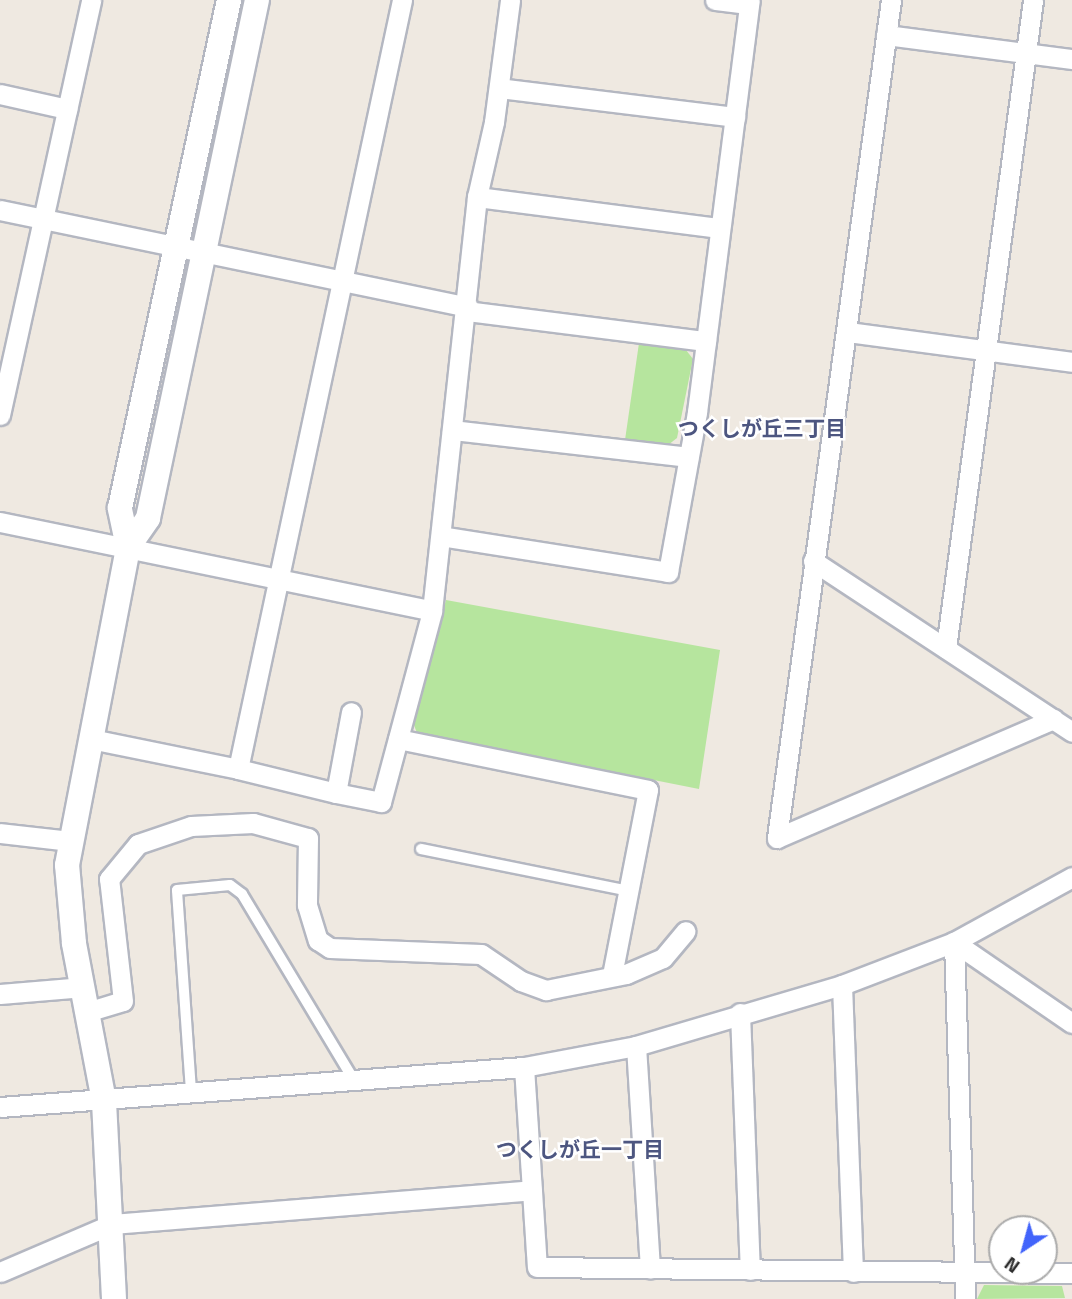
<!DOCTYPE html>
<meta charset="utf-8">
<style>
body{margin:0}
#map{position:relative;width:1072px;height:1299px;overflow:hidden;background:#efe9e1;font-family:"Titillium Web","Noto Sans JP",sans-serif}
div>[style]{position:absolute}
.green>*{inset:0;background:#b6e59e}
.roads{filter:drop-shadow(2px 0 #b4b7c1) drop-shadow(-2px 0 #b4b7c1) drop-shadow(0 2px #b4b7c1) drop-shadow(0 -2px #b4b7c1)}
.service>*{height:10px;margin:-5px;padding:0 5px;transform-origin:5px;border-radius:5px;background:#fff}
.minor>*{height:19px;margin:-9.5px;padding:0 9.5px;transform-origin:9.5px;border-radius:9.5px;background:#fff}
.tertiary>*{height:24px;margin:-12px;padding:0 12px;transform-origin:12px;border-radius:12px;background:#fff}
span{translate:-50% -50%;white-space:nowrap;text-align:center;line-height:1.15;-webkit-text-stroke:5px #fff;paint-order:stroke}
.neighbourhood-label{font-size:21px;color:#4d5680;font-weight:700}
.north{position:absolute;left:988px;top:1215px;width:70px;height:70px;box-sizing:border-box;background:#fff;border:2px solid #ababab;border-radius:50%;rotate:216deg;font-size:19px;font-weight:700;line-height:28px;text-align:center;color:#2e2e2e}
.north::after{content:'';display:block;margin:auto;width:24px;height:32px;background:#4264fb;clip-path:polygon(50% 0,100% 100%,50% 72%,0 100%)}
</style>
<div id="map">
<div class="green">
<div style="clip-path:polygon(639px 343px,686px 350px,693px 359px,677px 438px,668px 445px,625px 440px)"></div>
<div style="clip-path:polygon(446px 600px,720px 650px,699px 789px,417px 733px,412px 720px)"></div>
<div style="clip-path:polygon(984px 1285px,1062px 1286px,1065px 1298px,977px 1299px)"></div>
</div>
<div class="roads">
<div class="service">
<div style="left:421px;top:849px;width:212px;rotate:11.4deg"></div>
<div style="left:191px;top:1091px;width:201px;rotate:-94deg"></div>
<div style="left:177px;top:890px;width:53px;rotate:-5.4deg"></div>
<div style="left:230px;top:885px;width:15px;rotate:37deg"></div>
<div style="left:242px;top:894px;width:214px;rotate:59deg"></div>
</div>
<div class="minor">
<div style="left:715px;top:0;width:34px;rotate:7deg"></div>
<div style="left:891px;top:0;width:846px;rotate:97.75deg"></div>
<div style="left:777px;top:838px;width:301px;rotate:-23.3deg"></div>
<div style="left:886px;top:35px;width:188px;rotate:7.4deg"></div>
<div style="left:499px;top:88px;width:238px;rotate:7deg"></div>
<div style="left:0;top:94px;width:69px;rotate:12.6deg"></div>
<div style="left:477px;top:197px;width:245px;rotate:7.3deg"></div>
<div style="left:0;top:210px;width:478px;rotate:11.7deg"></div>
<div style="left:467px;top:311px;width:241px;rotate:7.2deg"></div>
<div style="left:848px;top:332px;width:226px;rotate:7.6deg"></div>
<div style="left:0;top:415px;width:425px;rotate:-77.6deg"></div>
<div style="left:452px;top:430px;width:238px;rotate:6.5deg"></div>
<div style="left:0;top:522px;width:441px;rotate:11.6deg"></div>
<div style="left:441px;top:536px;width:230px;rotate:9deg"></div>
<div style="left:668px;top:572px;width:163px;rotate:-79.7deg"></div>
<div style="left:697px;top:412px;width:415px;rotate:-82.7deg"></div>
<div style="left:813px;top:561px;width:310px;rotate:33.4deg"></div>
<div style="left:946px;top:648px;width:654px;rotate:-82.35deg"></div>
<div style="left:91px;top:739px;width:150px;rotate:11.5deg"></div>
<div style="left:238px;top:769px;width:786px;rotate:-77.96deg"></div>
<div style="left:398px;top:739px;width:255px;rotate:11.5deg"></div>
<div style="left:648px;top:790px;width:188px;rotate:101deg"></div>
<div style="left:238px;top:769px;width:101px;rotate:13.8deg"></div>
<div style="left:336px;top:793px;width:82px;rotate:-79.5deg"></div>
<div style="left:336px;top:793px;width:46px;rotate:11.3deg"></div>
<div style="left:381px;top:802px;width:198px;rotate:-75deg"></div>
<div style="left:432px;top:611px;width:416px;rotate:-83.8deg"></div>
<div style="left:477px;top:197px;width:77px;rotate:-77.2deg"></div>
<div style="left:494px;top:122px;width:123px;rotate:-82.5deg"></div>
<div style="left:0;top:833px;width:70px;rotate:6.5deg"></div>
<div style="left:954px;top:942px;width:357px;rotate:88.2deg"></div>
<div style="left:954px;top:942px;width:143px;rotate:34.5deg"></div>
<div style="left:842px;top:985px;width:287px;rotate:87.8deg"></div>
<div style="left:0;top:994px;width:84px;rotate:-4.8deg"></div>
<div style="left:90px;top:1011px;width:34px;rotate:-17deg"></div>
<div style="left:123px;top:1001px;width:123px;rotate:-96.5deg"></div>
<div style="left:109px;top:879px;width:45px;rotate:-50.4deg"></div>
<div style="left:138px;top:844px;width:56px;rotate:-18.8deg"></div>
<div style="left:191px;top:826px;width:62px;rotate:-2.8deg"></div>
<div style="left:253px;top:823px;width:57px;rotate:15.3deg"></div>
<div style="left:308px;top:838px;width:67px;rotate:90.9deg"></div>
<div style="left:307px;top:905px;width:37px;rotate:73deg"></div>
<div style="left:318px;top:940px;width:14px;rotate:34deg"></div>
<div style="left:330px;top:948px;width:151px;rotate:2.3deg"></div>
<div style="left:481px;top:954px;width:48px;rotate:34deg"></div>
<div style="left:521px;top:981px;width:27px;rotate:20deg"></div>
<div style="left:546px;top:990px;width:82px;rotate:-11.3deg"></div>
<div style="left:626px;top:974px;width:40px;rotate:-23.4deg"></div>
<div style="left:663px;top:958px;width:35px;rotate:-50deg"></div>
<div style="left:740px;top:1013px;width:257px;rotate:87.8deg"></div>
<div style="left:636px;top:1046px;width:223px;rotate:86.4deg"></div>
<div style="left:524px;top:1067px;width:200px;rotate:86.3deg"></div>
<div style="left:537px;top:1267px;width:535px;rotate:0.64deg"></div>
<div style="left:0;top:1107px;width:526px;rotate:-4.37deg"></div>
<div style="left:524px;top:1067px;width:114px;rotate:-10.6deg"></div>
<div style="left:636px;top:1046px;width:215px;rotate:-16.5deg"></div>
<div style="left:842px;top:985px;width:120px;rotate:-21deg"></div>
<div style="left:954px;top:942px;width:135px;rotate:-28.8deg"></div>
<div style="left:0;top:1272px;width:122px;rotate:-23.2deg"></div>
<div style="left:112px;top:1224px;width:421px;rotate:-4.6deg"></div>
</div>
<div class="tertiary">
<div style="left:128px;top:547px;width:35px;rotate:-55deg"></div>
<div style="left:148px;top:518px;width:529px;rotate:-78.12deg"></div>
<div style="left:114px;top:1299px;width:198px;rotate:-92.9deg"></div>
<div style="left:104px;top:1101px;width:161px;rotate:-100.8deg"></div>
<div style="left:74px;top:943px;width:78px;rotate:-95.1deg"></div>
<div style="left:67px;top:865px;width:324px;rotate:-79.1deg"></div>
<div style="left:128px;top:547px;width:40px;rotate:-102deg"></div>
<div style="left:120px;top:508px;width:520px;rotate:-77.89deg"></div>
</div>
</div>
<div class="neighbourhood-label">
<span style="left:762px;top:428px">つくしが丘三丁目</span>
<span style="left:580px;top:1149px">つくしが丘一丁目</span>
</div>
<div class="north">N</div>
</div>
